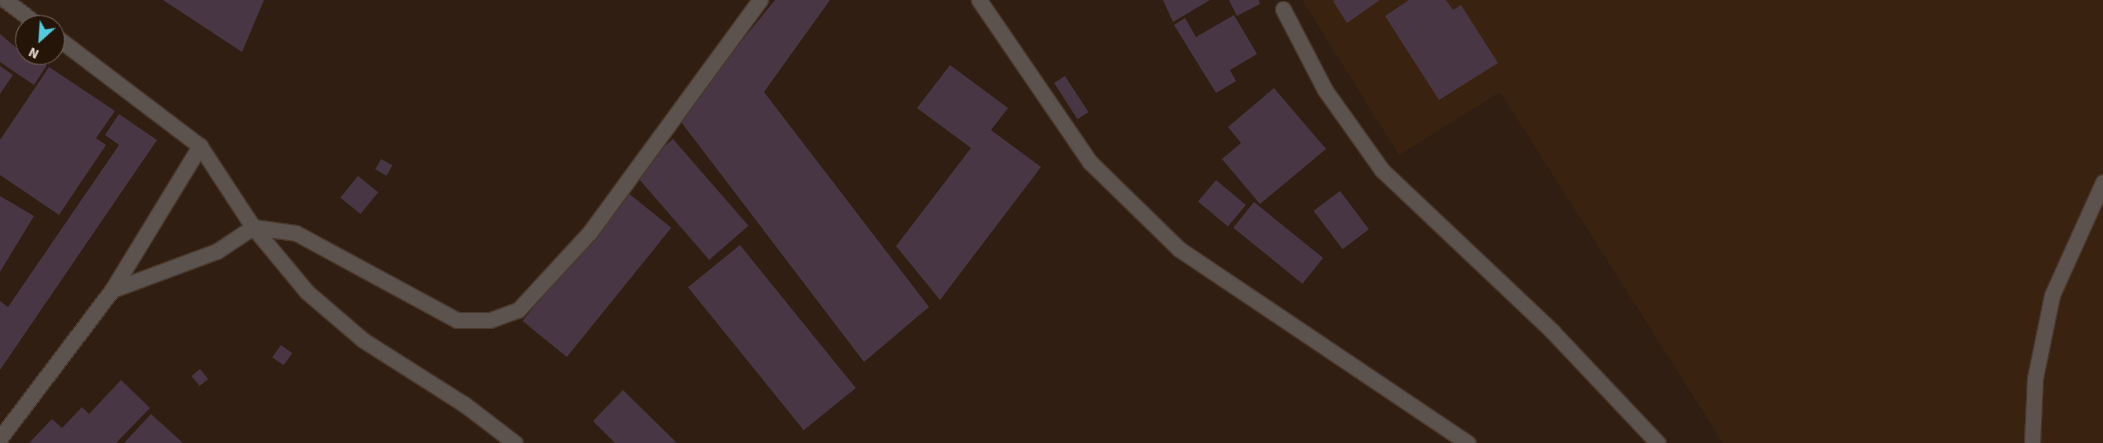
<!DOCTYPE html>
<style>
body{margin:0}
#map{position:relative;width:2103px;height:443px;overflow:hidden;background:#2f1e11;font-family:"Source Sans 3",sans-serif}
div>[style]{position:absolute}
.built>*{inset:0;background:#392210}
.building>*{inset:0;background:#493644;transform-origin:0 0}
.roads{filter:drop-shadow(1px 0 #49382c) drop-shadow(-1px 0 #49382c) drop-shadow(0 1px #49382c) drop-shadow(0 -1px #49382c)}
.minor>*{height:15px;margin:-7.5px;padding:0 7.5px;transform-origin:7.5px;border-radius:7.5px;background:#5d534e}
span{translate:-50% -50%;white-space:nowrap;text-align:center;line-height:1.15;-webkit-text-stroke:5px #251408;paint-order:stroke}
.north{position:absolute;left:15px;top:15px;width:50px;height:50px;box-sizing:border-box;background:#251408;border:1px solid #736459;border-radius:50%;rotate:206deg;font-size:14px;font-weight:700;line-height:20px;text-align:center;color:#e7dbd2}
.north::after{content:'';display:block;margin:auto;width:18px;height:22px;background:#54cade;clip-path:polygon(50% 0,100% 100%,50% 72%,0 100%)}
</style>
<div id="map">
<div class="built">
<div style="clip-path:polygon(1302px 0,2103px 0,2103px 443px,1723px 443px,1500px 92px,1399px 155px)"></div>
</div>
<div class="building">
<div style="clip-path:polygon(163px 0,264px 0,242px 52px)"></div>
<div style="clip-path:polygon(775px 0,830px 0,764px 92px,929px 307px,864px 362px,678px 118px)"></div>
<div style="clip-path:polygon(1163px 0,1210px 0,1173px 22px)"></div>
<div style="clip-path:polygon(1229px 0,1259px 0,1260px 4px,1237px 16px)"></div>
<div style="clip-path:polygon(1380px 0,1347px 23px,1333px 1px,1335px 0)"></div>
<div style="clip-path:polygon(1409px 0,1446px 0,1453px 10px,1461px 5px,1498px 63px,1439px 100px,1385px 16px)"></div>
<div style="clip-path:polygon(1234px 15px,1257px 54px,1230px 70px,1236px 81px,1216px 93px,1174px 25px,1185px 18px,1196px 37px)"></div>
<div style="clip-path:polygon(0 34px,25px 55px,47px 65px,34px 85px,0 62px)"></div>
<div style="clip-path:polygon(950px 65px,1008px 108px,991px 130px,1041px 167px,940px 300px,896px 246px,971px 148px,917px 108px)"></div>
<div style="clip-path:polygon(0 66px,13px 75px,0 94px)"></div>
<div style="clip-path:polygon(49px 67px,115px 111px,96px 138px,106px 145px,59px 215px,0 175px,0 140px)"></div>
<div style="left:1065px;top:76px;width:43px;height:13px;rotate:57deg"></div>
<div style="clip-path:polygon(1274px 88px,1326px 149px,1260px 204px,1222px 159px,1241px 143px,1228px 127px)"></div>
<div style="clip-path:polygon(119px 114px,157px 140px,0 370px,0 301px,8px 307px,119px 145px,105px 135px)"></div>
<div style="left:673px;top:139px;width:115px;height:52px;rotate:49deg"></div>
<div style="left:381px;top:159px;width:13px;height:12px;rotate:29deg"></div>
<div style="left:358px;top:176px;width:26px;height:28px;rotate:39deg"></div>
<div style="left:1216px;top:180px;width:39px;height:28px;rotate:40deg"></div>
<div style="left:1340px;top:191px;width:48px;height:33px;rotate:53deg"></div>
<div style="left:627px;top:192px;width:57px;height:166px;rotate:39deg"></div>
<div style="clip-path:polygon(0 196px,34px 216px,0 272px)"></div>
<div style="left:1254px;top:202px;width:89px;height:33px;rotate:39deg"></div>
<div style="left:740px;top:245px;width:184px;height:67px;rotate:51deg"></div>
<div style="left:281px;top:345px;width:14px;height:15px;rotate:36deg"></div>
<div style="left:200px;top:369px;width:13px;height:11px;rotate:51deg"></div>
<div style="clip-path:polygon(121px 380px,150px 408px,116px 443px,29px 443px,52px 419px,62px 428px,82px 407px,89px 414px)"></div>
<div style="clip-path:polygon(623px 390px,677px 443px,615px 443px,593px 421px)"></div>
<div style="clip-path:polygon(151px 414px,183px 443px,124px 443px)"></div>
</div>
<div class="roads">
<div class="minor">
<div style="left:5px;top:0;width:41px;rotate:37.1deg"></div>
<div style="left:979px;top:0;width:196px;rotate:55.6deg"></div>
<div style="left:1090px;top:162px;width:124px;rotate:44.3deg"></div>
<div style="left:1179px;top:249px;width:348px;rotate:33.9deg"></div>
<div style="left:1283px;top:9px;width:91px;rotate:62.6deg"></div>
<div style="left:1325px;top:90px;width:98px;rotate:54.5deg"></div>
<div style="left:1382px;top:170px;width:234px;rotate:43.4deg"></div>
<div style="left:1552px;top:331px;width:154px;rotate:46.6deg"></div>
<div style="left:55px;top:36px;width:182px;rotate:37.2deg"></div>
<div style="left:200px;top:146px;width:97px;rotate:56.8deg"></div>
<div style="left:253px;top:227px;width:85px;rotate:50.3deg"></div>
<div style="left:307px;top:292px;width:74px;rotate:40.6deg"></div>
<div style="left:363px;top:340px;width:120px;rotate:32.4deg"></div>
<div style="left:464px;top:404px;width:64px;rotate:37.4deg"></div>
<div style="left:112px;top:290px;width:169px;rotate:-58.6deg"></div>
<div style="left:0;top:438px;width:186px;rotate:-52.9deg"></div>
<div style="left:112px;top:290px;width:112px;rotate:-20.4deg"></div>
<div style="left:217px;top:251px;width:43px;rotate:-33.7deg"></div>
<div style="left:253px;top:227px;width:43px;rotate:7.9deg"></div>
<div style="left:296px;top:233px;width:183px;rotate:28.4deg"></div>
<div style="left:457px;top:320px;width:33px"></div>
<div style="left:490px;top:320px;width:30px;rotate:-20deg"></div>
<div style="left:518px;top:310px;width:106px;rotate:-47.3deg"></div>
<div style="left:590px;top:232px;width:288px;rotate:-53.8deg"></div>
<div style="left:2032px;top:443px;width:65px;rotate:-87.4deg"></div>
<div style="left:2035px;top:378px;width:85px;rotate:-78.4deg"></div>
<div style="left:2052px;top:295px;width:124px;rotate:-65.7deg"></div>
</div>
</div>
<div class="north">N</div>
</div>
